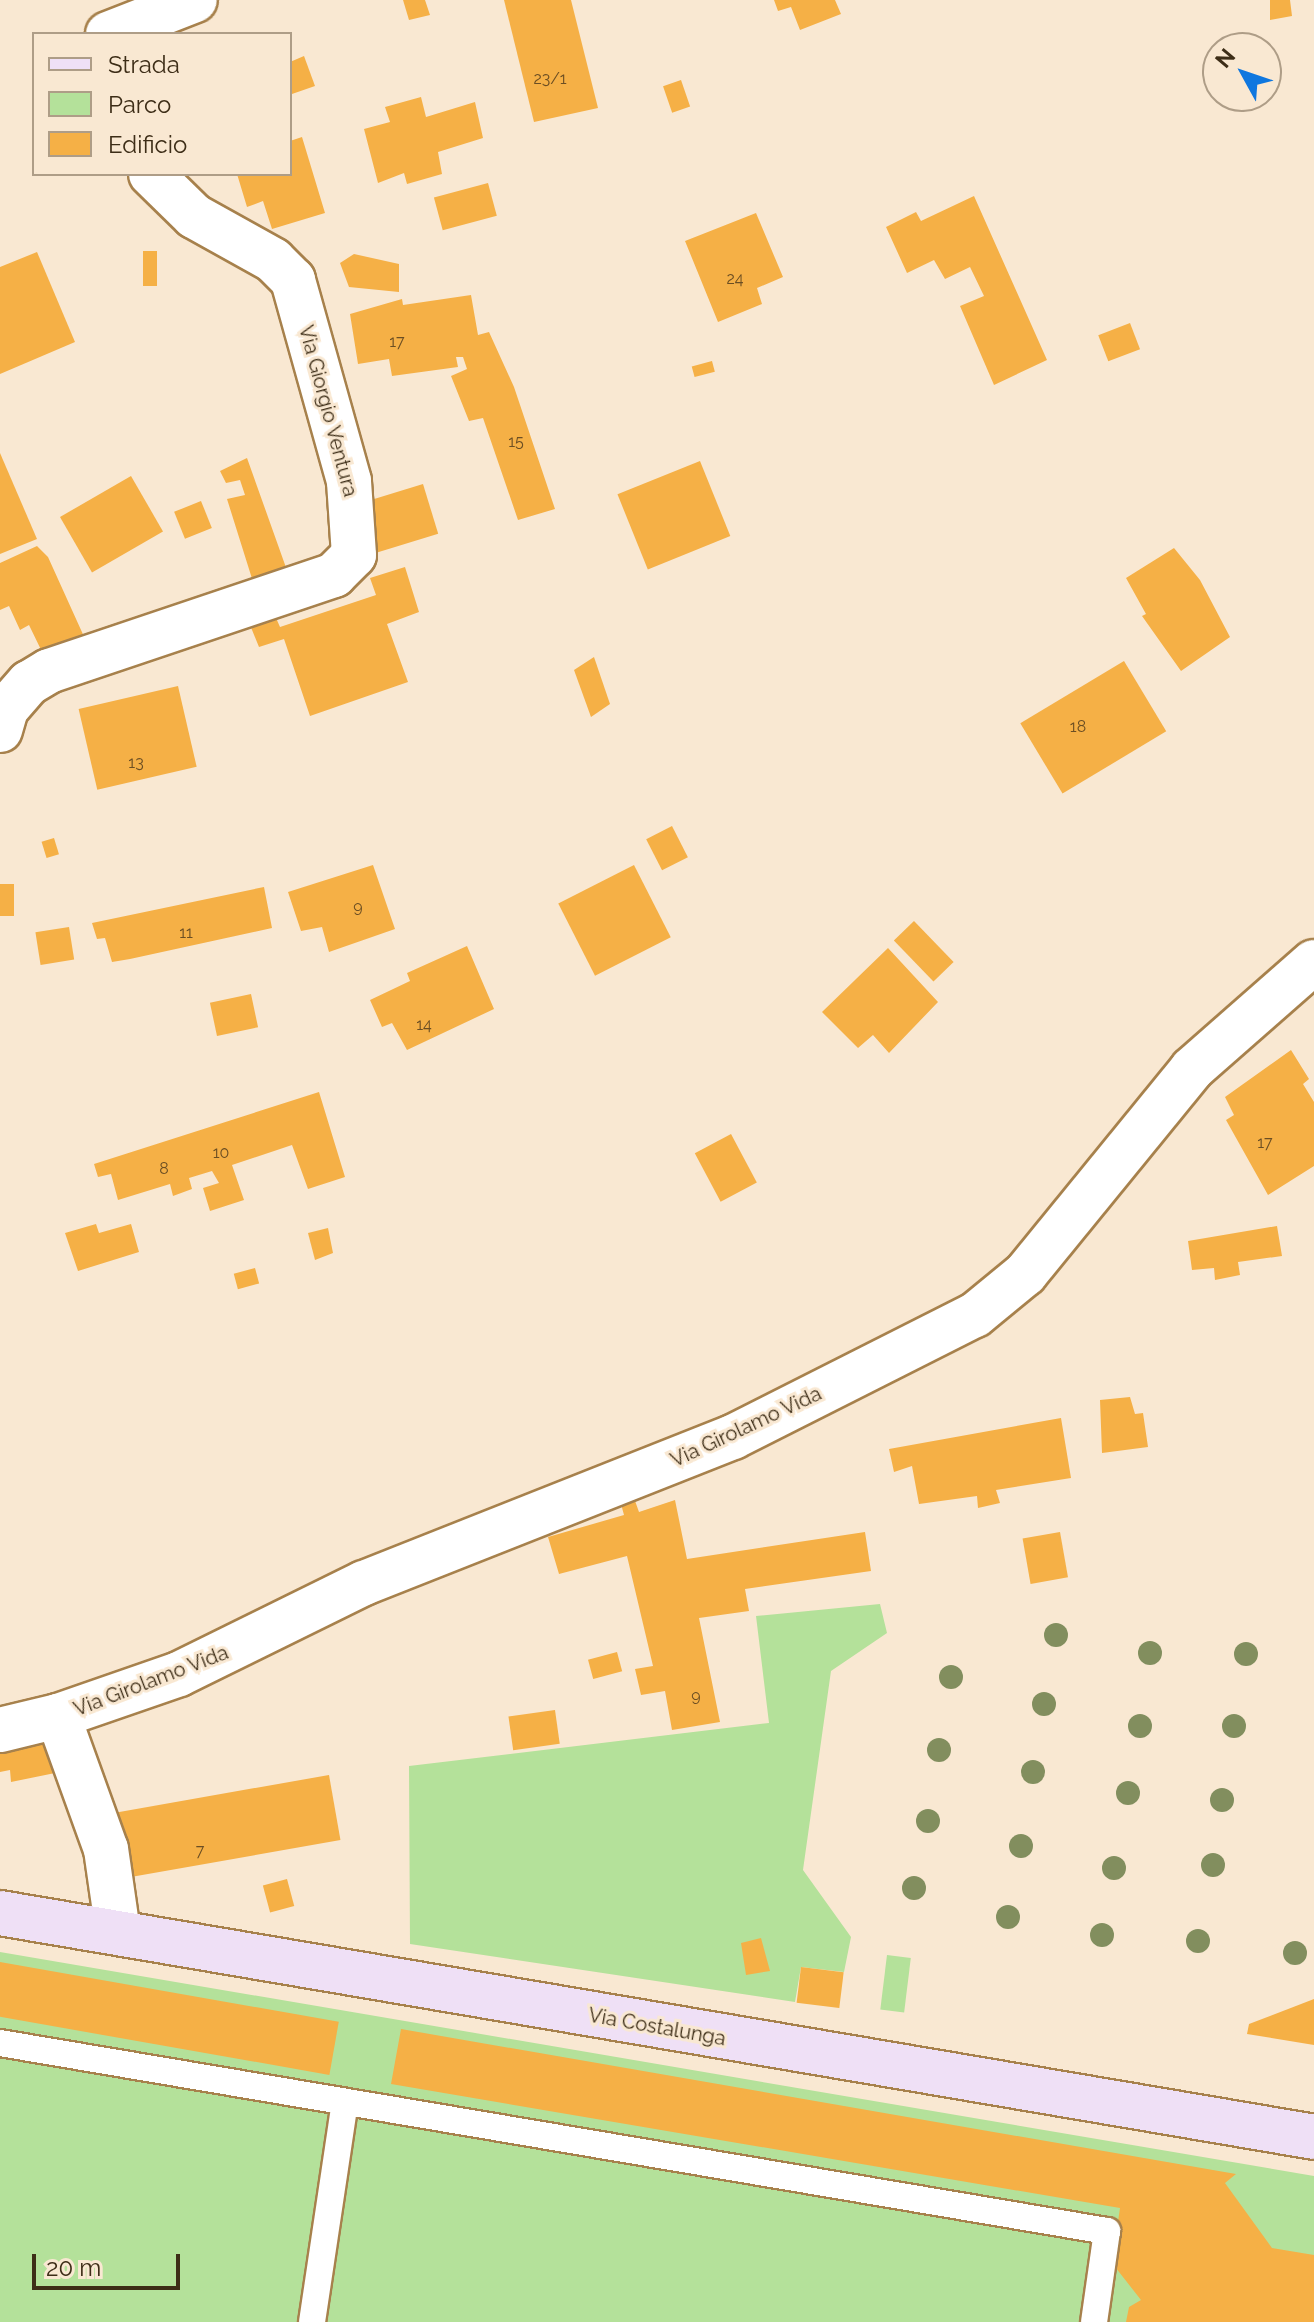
<!DOCTYPE html>
<style>
body{margin:0}
#map{position:relative;width:1314px;height:2322px;overflow:hidden;background:#f9e8d2;font-family:Raleway,sans-serif}
div>[style]{position:absolute}
.green>*{inset:0;background:#b4e19a;transform-origin:0 0}
.building>*{inset:0;background:#f5b046;transform-origin:0 0}
.roads{filter:drop-shadow(2px 0 #a7814c) drop-shadow(-2px 0 #a7814c) drop-shadow(0 2px #a7814c) drop-shadow(0 -2px #a7814c)}
.lane>*{height:26px;margin:-13px;padding:0 13px;transform-origin:13px;border-radius:13px;background:#fff}
.street>*{height:44px;margin:-22px;padding:0 22px;transform-origin:22px;border-radius:22px;background:#fff}
.secondary>*{height:44px;margin:-22px;padding:0 22px;transform-origin:22px;border-radius:22px;background:#efe0f6}
.trees>*{width:24px;height:24px;margin:-12px;border-radius:50%;background:#828e5e}
span{translate:-50% -50%;white-space:nowrap;text-align:center;line-height:1.15;-webkit-text-stroke:6px #f9e8d2;paint-order:stroke}
.number-label{font-size:16px;color:#6b4e23}
.number-label span{-webkit-text-stroke-width:0}
.street-label{font-size:20px;color:#3d2d17}
.legend{position:absolute;left:32px;top:32px;width:260px;height:144px;box-sizing:border-box;background:#f9e8d2;border:2px solid #ae9d87;margin:0;padding:10px 14px;list-style:none;font-size:24px;color:#3d2d17}
.legend li{display:flex;align-items:center;gap:16px;height:40px}
.legend b{width:40px;border:2px solid #ae9d87}
.north{position:absolute;left:1202px;top:32px;width:80px;height:80px;box-sizing:border-box;background:#f9e8d2;border:2px solid #ae9d87;border-radius:50%;rotate:310deg;font-size:22px;font-weight:700;line-height:32px;text-align:center;color:#3d2d17}
.north::after{content:'';display:block;margin:auto;width:28px;height:36px;background:#0f77df;clip-path:polygon(50% 0,100% 100%,50% 72%,0 100%)}
.scale{position:absolute;left:32px;top:2254px;width:148px;height:36px;box-sizing:border-box;border:4px solid #3d2d17;border-top:0;padding-left:10px;font-size:24px;line-height:28px;white-space:nowrap;color:#3d2d17;-webkit-text-stroke:6px #f9e8d2;paint-order:stroke}
</style>
<div id="map">
<div class="green">
<div style="clip-path:polygon(880px 1604px,887px 1633px,831px 1671px,803px 1870px,851px 1937px,844px 1972px,801px 1967px,795px 2002px,410px 1944px,409px 1766px,769px 1723px,756px 1616px)"></div>
<div style="clip-path:polygon(0 1952px,1314px 2176px,1314px 2322px,0 2322px)"></div>
<div style="left:887px;top:1955px;width:24px;height:55px;rotate:7deg"></div>
</div>
<div class="building">
<div style="clip-path:polygon(403px 0,425px 0,430px 15px,409px 20px)"></div>
<div style="clip-path:polygon(504px 0,571px 0,598px 108px,534px 122px)"></div>
<div style="clip-path:polygon(774px 0,835px 0,841px 14px,800px 30px,791px 7px,778px 11px)"></div>
<div style="clip-path:polygon(1270px 0,1290px 0,1292px 16px,1270px 20px)"></div>
<div style="clip-path:polygon(304px 56px,315px 86px,292px 94px,290px 62px)"></div>
<div style="left:681px;top:80px;width:28px;height:19px;rotate:71deg"></div>
<div style="clip-path:polygon(421px 97px,426px 117px,475px 102px,483px 138px,438px 152px,442px 174px,407px 184px,404px 173px,378px 183px,364px 129px,390px 122px,385px 107px)"></div>
<div style="clip-path:polygon(302px 137px,325px 213px,272px 229px,263px 201px,247px 207px,237px 174px,290px 174px,290px 141px)"></div>
<div style="left:488px;top:183px;width:34px;height:56px;rotate:75deg"></div>
<div style="clip-path:polygon(974px 196px,1047px 360px,994px 385px,960px 306px,984px 296px,970px 267px,945px 279px,934px 260px,907px 273px,886px 227px,916px 212px,921px 221px)"></div>
<div style="clip-path:polygon(756px 213px,783px 277px,757px 288px,762px 304px,718px 322px,685px 241px)"></div>
<div style="left:143px;top:251px;width:14px;height:35px"></div>
<div style="clip-path:polygon(37px 252px,75px 342px,0 374px,0 267px)"></div>
<div style="clip-path:polygon(354px 254px,399px 264px,399px 292px,349px 287px,340px 263px)"></div>
<div style="clip-path:polygon(471px 295px,478px 335px,489px 332px,514px 387px,555px 509px,518px 520px,483px 418px,469px 421px,451px 376px,467px 369px,463px 357px,456px 357px,458px 367px,392px 376px,389px 359px,358px 364px,350px 314px,402px 299px,403px 305px)"></div>
<div style="left:1130px;top:323px;width:28px;height:34px;rotate:69deg"></div>
<div style="left:712px;top:361px;width:11px;height:21px;rotate:75deg"></div>
<div style="clip-path:polygon(0 453px,37px 539px,0 554px)"></div>
<div style="clip-path:polygon(247px 458px,289px 576px,254px 585px,227px 499px,245px 495px,240px 480px,226px 483px,220px 471px)"></div>
<div style="left:700px;top:461px;width:81px;height:89px;rotate:68deg"></div>
<div style="left:131px;top:476px;width:64px;height:82px;rotate:60deg"></div>
<div style="left:423px;top:484px;width:52px;height:63px;rotate:73deg"></div>
<div style="left:201px;top:501px;width:29px;height:29px;rotate:68deg"></div>
<div style="clip-path:polygon(37px 546px,48px 557px,86px 641px,45px 658px,29px 625px,20px 630px,9px 606px,0 610px,0 563px)"></div>
<div style="clip-path:polygon(1174px 548px,1200px 580px,1230px 637px,1181px 671px,1142px 616px,1146px 614px,1126px 578px)"></div>
<div style="clip-path:polygon(405px 567px,419px 612px,387px 624px,408px 682px,310px 716px,284px 639px,259px 647px,248px 620px,273px 611px,280px 627px,376px 595px,370px 578px)"></div>
<div style="clip-path:polygon(594px 657px,610px 704px,591px 717px,574px 670px)"></div>
<div style="left:1124px;top:661px;width:82px;height:121px;rotate:59deg"></div>
<div style="left:178px;top:686px;width:83px;height:102px;rotate:77deg"></div>
<div style="left:672px;top:826px;width:35px;height:29px;rotate:63deg"></div>
<div style="left:54px;top:838px;width:17px;height:13px;rotate:73deg"></div>
<div style="clip-path:polygon(373px 865px,395px 929px,329px 952px,322px 927px,301px 931px,288px 892px)"></div>
<div style="left:634px;top:865px;width:81px;height:85px;rotate:63deg"></div>
<div style="left:0;top:884px;width:14px;height:32px"></div>
<div style="clip-path:polygon(264px 887px,272px 928px,130px 959px,112px 962px,105px 938px,97px 939px,92px 923px)"></div>
<div style="left:914px;top:921px;width:57px;height:28px;rotate:46deg"></div>
<div style="left:69px;top:927px;width:33px;height:34px;rotate:81deg"></div>
<div style="clip-path:polygon(467px 946px,494px 1009px,407px 1050px,392px 1023px,382px 1027px,370px 1000px,410px 981px,407px 973px)"></div>
<div style="clip-path:polygon(888px 948px,938px 1002px,889px 1053px,873px 1035px,858px 1048px,822px 1012px)"></div>
<div style="left:251px;top:994px;width:34px;height:42px;rotate:78deg"></div>
<div style="clip-path:polygon(1291px 1050px,1309px 1079px,1303px 1084px,1314px 1102px,1314px 1166px,1268px 1195px,1226px 1120px,1234px 1115px,1225px 1097px)"></div>
<div style="clip-path:polygon(319px 1092px,345px 1177px,308px 1189px,292px 1145px,232px 1165px,244px 1200px,210px 1211px,203px 1188px,219px 1183px,212px 1171px,189px 1178px,192px 1189px,173px 1196px,170px 1184px,118px 1200px,111px 1174px,98px 1177px,94px 1164px)"></div>
<div style="left:731px;top:1134px;width:55px;height:41px;rotate:62deg"></div>
<div style="clip-path:polygon(96px 1224px,99px 1233px,131px 1224px,139px 1252px,78px 1271px,65px 1233px)"></div>
<div style="clip-path:polygon(1277px 1226px,1282px 1256px,1238px 1262px,1240px 1275px,1215px 1280px,1214px 1268px,1192px 1270px,1188px 1241px)"></div>
<div style="clip-path:polygon(328px 1228px,333px 1253px,315px 1260px,308px 1233px)"></div>
<div style="left:255px;top:1268px;width:16px;height:22px;rotate:75deg"></div>
<div style="clip-path:polygon(1130px 1397px,1135px 1414px,1143px 1413px,1148px 1447px,1102px 1453px,1100px 1400px)"></div>
<div style="clip-path:polygon(1061px 1418px,1071px 1478px,996px 1490px,1000px 1503px,978px 1508px,977px 1496px,919px 1504px,912px 1466px,894px 1472px,889px 1449px)"></div>
<div style="clip-path:polygon(634px 1498px,639px 1512px,675px 1500px,687px 1559px,865px 1532px,871px 1571px,745px 1589px,749px 1611px,699px 1618px,720px 1722px,672px 1730px,665px 1691px,641px 1695px,635px 1669px,653px 1666px,627px 1556px,559px 1574px,548px 1537px,624px 1515px,621px 1504px)"></div>
<div style="left:1060px;top:1532px;width:46px;height:38px;rotate:80deg"></div>
<div style="left:617px;top:1652px;width:20px;height:30px;rotate:75deg"></div>
<div style="left:555px;top:1710px;width:34px;height:47px;rotate:82deg"></div>
<div style="clip-path:polygon(46px 1740px,60px 1772px,11px 1782px,10px 1770px,0 1772px,0 1748px)"></div>
<div style="left:329px;top:1775px;width:66px;height:220px;rotate:80deg"></div>
<div style="left:287px;top:1879px;width:28px;height:25px;rotate:75deg"></div>
<div style="clip-path:polygon(761px 1938px,770px 1971px,746px 1975px,741px 1943px)"></div>
<div style="left:0;top:1962px;width:344px;height:54px;rotate:10deg"></div>
<div style="left:801px;top:1967px;width:43px;height:36px;rotate:7deg"></div>
<div style="clip-path:polygon(1314px 1999px,1314px 2045px,1247px 2034px,1249px 2024px)"></div>
<div style="clip-path:polygon(401px 2029px,1236px 2174px,1225px 2183px,1272px 2248px,1314px 2255px,1314px 2322px,1126px 2322px,1129px 2307px,1141px 2300px,1112px 2263px,1120px 2208px,391px 2084px)"></div>
</div>
<div class="roads">
<div class="lane">
<div style="left:0;top:2043px;width:1123px;rotate:9.64deg"></div>
<div style="left:1107px;top:2231px;width:92px;rotate:98.1deg"></div>
<div style="left:312px;top:2322px;width:222px;rotate:-81.5deg"></div>
</div>
<div class="street">
<div style="left:108px;top:34px;width:93px;rotate:-21.3deg"></div>
<div style="left:0;top:730px;width:22px;rotate:-74deg"></div>
<div style="left:6px;top:709px;width:35px;rotate:-49deg"></div>
<div style="left:29px;top:683px;width:23px;rotate:-31deg"></div>
<div style="left:49px;top:671px;width:301px;rotate:-18.6deg"></div>
<div style="left:334px;top:575px;width:28px;rotate:-45deg"></div>
<div style="left:354px;top:555px;width:74px;rotate:-93.9deg"></div>
<div style="left:349px;top:481px;width:209px;rotate:-105.6deg"></div>
<div style="left:293px;top:280px;width:28px;rotate:-135deg"></div>
<div style="left:273px;top:260px;width:90px;rotate:-150.9deg"></div>
<div style="left:194px;top:216px;width:60px;rotate:-135.7deg"></div>
<div style="left:58px;top:1716px;width:141px;rotate:70.2deg"></div>
<div style="left:106px;top:1849px;width:84px;rotate:81.8deg"></div>
<div style="left:0;top:1730px;width:60px;rotate:-13.6deg"></div>
<div style="left:58px;top:1716px;width:128px;rotate:-19.1deg"></div>
<div style="left:179px;top:1674px;width:206px;rotate:-26.2deg"></div>
<div style="left:364px;top:1583px;width:397px;rotate:-21.6deg"></div>
<div style="left:733px;top:1437px;width:271px;rotate:-26.8deg"></div>
<div style="left:975px;top:1315px;width:65px;rotate:-39.4deg"></div>
<div style="left:1025px;top:1274px;width:264px;rotate:-50.8deg"></div>
<div style="left:1192px;top:1069px;width:162px;rotate:-41.3deg"></div>
</div>
<div class="secondary">
<div style="left:0;top:1913px;width:1333px;rotate:9.67deg"></div>
</div>
</div>
<div class="trees">
<div style="left:1056px;top:1635px"></div>
<div style="left:1150px;top:1653px"></div>
<div style="left:1246px;top:1654px"></div>
<div style="left:951px;top:1677px"></div>
<div style="left:1044px;top:1704px"></div>
<div style="left:1140px;top:1726px"></div>
<div style="left:1234px;top:1726px"></div>
<div style="left:939px;top:1750px"></div>
<div style="left:1033px;top:1772px"></div>
<div style="left:1128px;top:1793px"></div>
<div style="left:1222px;top:1800px"></div>
<div style="left:928px;top:1821px"></div>
<div style="left:1021px;top:1846px"></div>
<div style="left:1213px;top:1865px"></div>
<div style="left:1114px;top:1868px"></div>
<div style="left:914px;top:1888px"></div>
<div style="left:1008px;top:1917px"></div>
<div style="left:1102px;top:1935px"></div>
<div style="left:1198px;top:1941px"></div>
<div style="left:1295px;top:1953px"></div>
</div>
<div class="number-label">
<span style="left:550px;top:79px">23/1</span>
<span style="left:735px;top:279px">24</span>
<span style="left:397px;top:342px">17</span>
<span style="left:516px;top:442px">15</span>
<span style="left:1078px;top:727px">18</span>
<span style="left:136px;top:763px">13</span>
<span style="left:358px;top:907px">9</span>
<span style="left:186px;top:933px">11</span>
<span style="left:424px;top:1025px">14</span>
<span style="left:1265px;top:1143px">17</span>
<span style="left:221px;top:1153px">10</span>
<span style="left:164px;top:1169px">8</span>
<span style="left:696px;top:1696px">9</span>
<span style="left:200px;top:1851px">7</span>
</div>
<div class="street-label">
<span style="left:328px;top:411px;rotate:75deg">Via Giorgio Ventura</span>
<span style="left:746px;top:1427px;rotate:-25deg">Via Girolamo Vida</span>
<span style="left:151px;top:1681px;rotate:-21deg">Via Girolamo Vida</span>
<span style="left:657px;top:2027px;rotate:10deg">Via Costalunga</span>
</div>
<ul class="legend">
<li><b style="height:10px;background:#efe0f6"></b>Strada</li>
<li><b style="height:22px;background:#b4e19a"></b>Parco</li>
<li><b style="height:22px;background:#f5b046"></b>Edificio</li>
</ul>
<div class="north">N</div>
<div class="scale">20 m</div>
</div>
